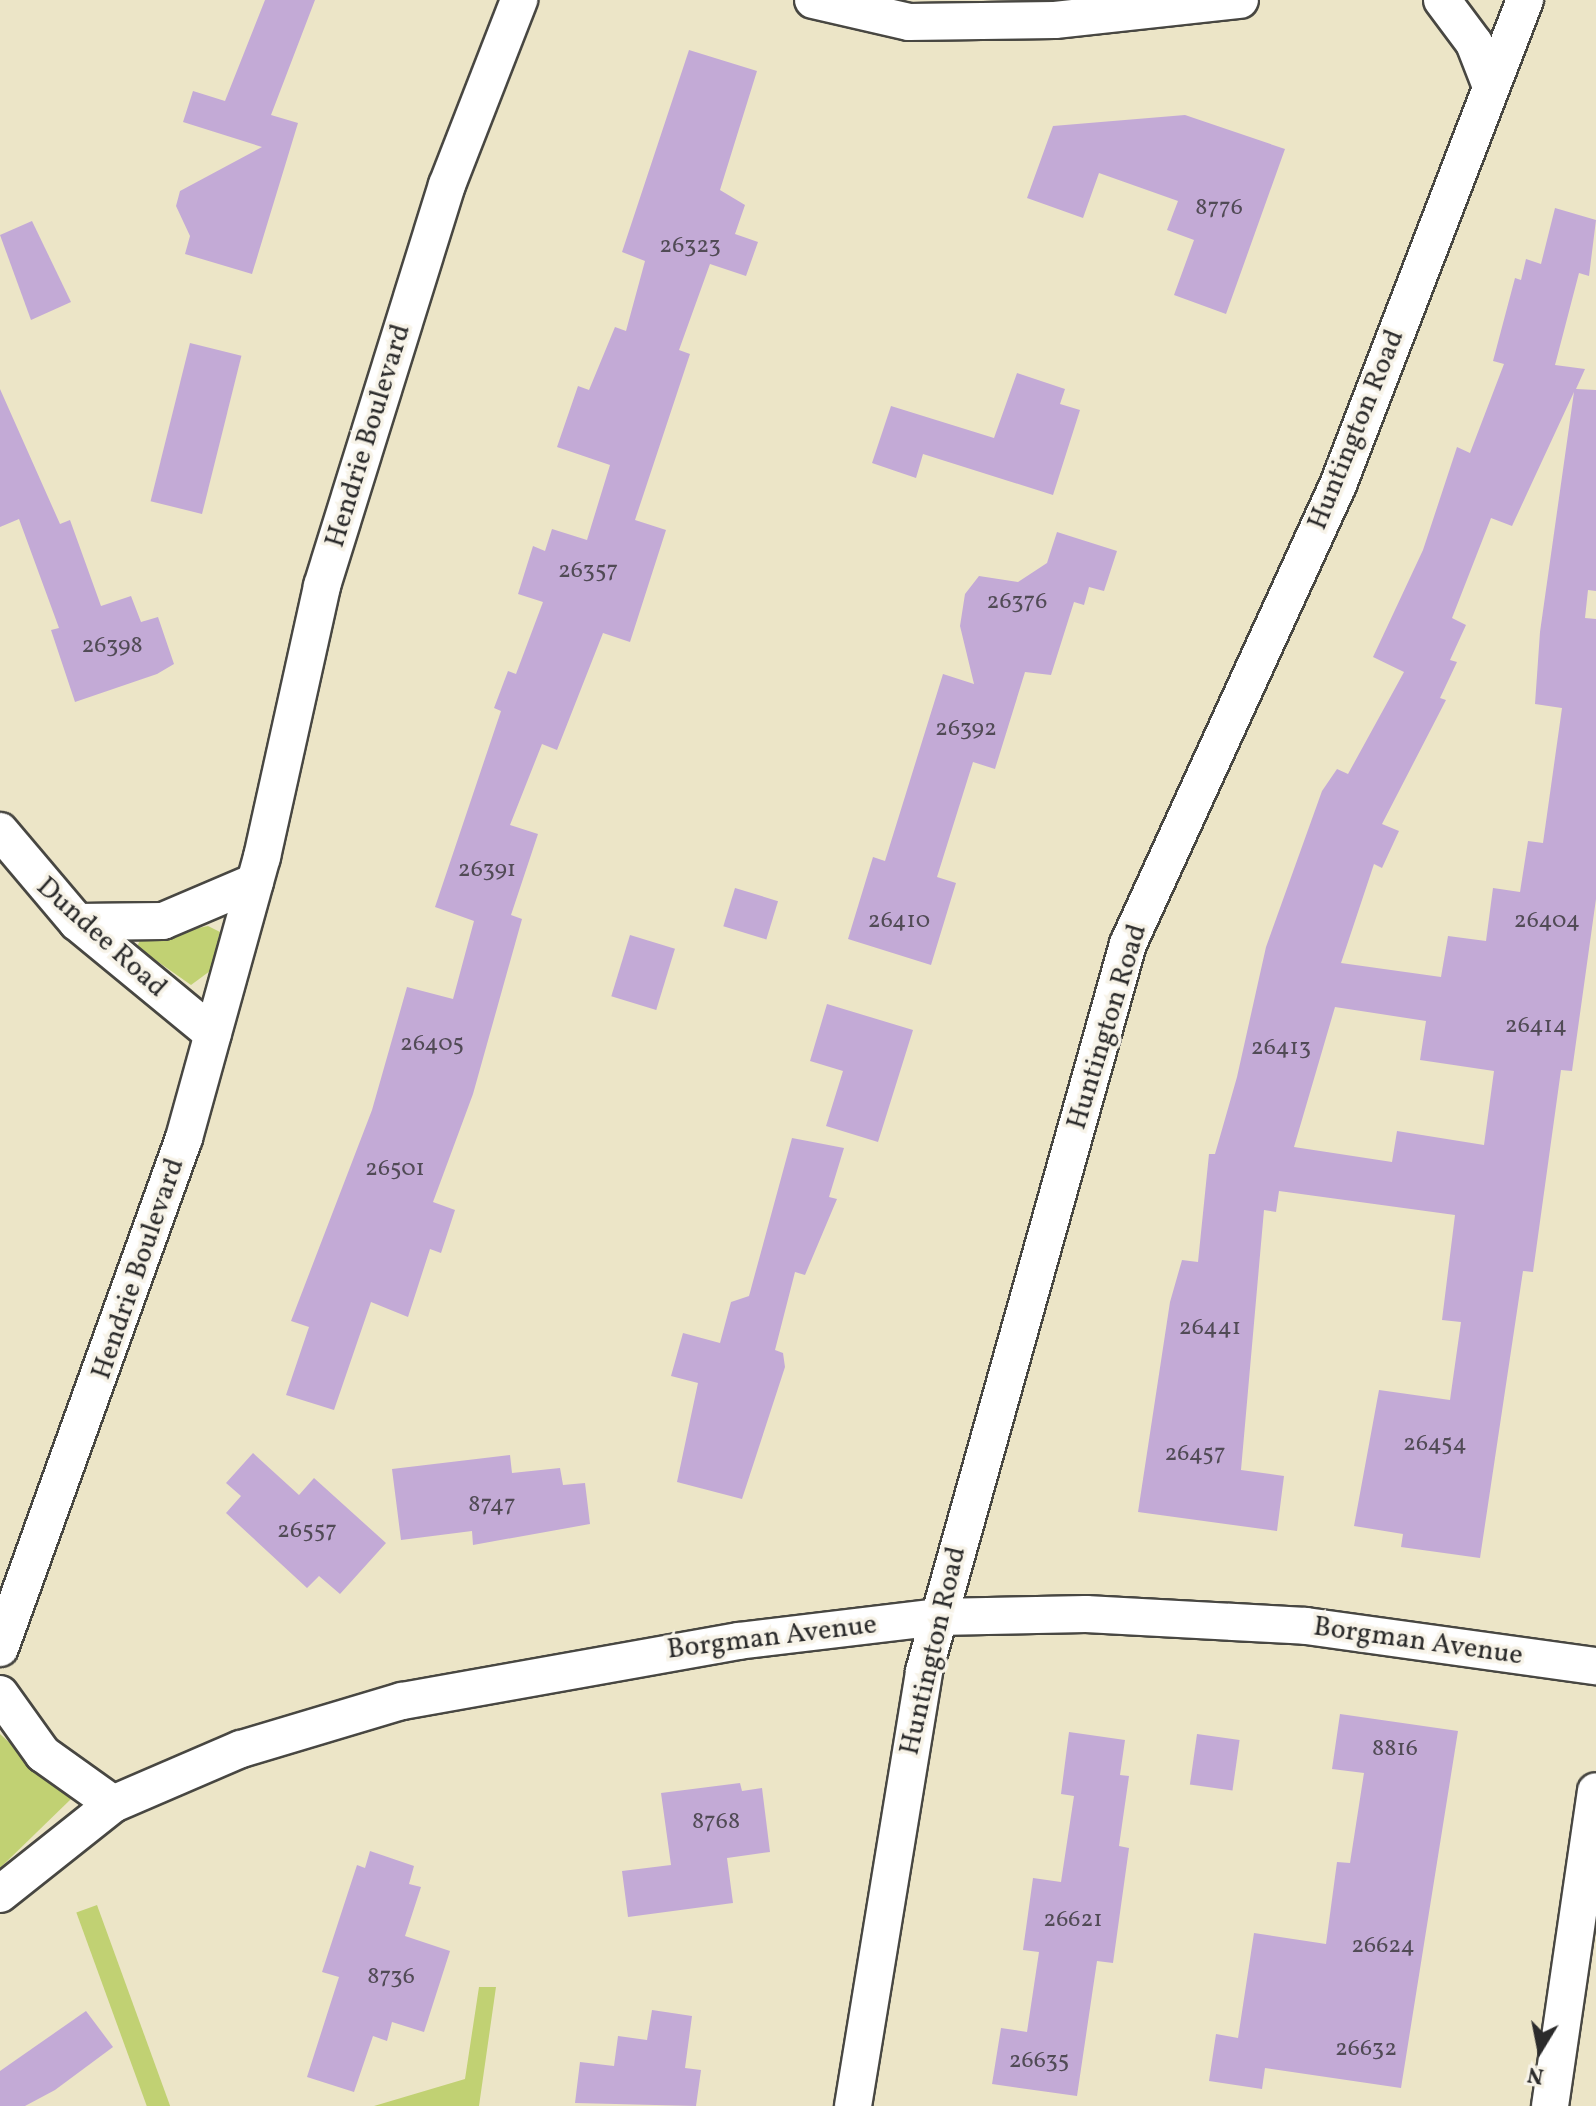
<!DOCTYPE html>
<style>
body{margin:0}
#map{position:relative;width:1596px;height:2106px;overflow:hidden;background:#ece5c7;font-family:Vollkorn,serif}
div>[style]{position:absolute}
.green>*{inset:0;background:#c1d173;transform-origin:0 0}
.building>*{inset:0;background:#c3aad6;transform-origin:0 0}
.roads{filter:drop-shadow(2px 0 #484742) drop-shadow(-2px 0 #484742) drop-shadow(0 2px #484742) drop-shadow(0 -2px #484742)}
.street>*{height:36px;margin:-18px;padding:0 18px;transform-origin:18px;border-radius:18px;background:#fff}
span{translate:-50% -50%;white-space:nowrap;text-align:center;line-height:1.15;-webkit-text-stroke:7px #f7f3e8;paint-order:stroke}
.number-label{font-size:24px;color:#514b56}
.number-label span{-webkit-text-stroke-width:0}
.street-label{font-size:28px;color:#2b2b2b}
.north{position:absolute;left:1500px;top:2010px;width:80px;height:80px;-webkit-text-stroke:6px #f7f3e8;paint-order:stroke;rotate:190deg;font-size:22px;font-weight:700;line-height:32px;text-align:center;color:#2b2b2b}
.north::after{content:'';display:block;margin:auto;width:28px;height:36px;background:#2b2b2b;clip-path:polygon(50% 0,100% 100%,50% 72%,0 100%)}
</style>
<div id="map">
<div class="green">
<div style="clip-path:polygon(208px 926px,220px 932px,210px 971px,191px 985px,137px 947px,140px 940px)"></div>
<div style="clip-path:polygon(0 1734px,71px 1799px,0 1868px)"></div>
<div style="left:97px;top:1905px;width:214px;height:22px;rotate:70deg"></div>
<div style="clip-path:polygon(479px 1987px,496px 1987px,479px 2106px,374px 2106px,465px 2079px)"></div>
</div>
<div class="building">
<div style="clip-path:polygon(265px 0,315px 0,271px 115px,298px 123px,252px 274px,185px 254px,190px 236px,176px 206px,180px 191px,262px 147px,183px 122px,193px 91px,225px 101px)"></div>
<div style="clip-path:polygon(689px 50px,757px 71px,720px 190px,745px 205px,735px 234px,758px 242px,746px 276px,710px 264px,679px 350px,690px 354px,635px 520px,666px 530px,630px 642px,603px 633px,557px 750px,542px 744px,510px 825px,538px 834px,511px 915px,522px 919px,473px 1094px,433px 1202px,455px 1210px,441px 1253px,430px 1249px,408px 1317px,371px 1302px,334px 1410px,286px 1395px,309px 1327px,291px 1321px,372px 1110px,407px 987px,453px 999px,474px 921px,435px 907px,501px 711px,494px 708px,508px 671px,516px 674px,543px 602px,518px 594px,533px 546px,545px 551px,552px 529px,587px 540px,610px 465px,557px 447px,578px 386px,589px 390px,615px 327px,626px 331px,645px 261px,622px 252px)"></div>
<div style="clip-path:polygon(1185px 115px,1285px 149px,1226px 314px,1174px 295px,1194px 240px,1167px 230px,1178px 201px,1099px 173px,1083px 218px,1027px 198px,1053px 126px)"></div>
<div style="clip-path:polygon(evenodd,1555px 208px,1596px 220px,1589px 276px,1579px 273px,1555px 365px,1585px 369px,1576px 389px,1596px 390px,1596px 591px,1588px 590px,1585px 618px,1596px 619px,1596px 899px,1572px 1071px,1561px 1070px,1533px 1272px,1523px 1271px,1480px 1558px,1401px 1547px,1403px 1534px,1354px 1526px,1379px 1390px,1450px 1400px,1461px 1322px,1442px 1320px,1455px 1215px,1279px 1191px,1276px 1212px,1264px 1210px,1241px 1470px,1284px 1476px,1277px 1531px,1138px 1512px,1170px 1302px,1182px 1260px,1198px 1262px,1209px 1154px,1215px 1154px,1237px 1077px,1266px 947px,1322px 791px,1337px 769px,1348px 774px,1404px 672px,1373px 657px,1423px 550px,1457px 447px,1470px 453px,1504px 364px,1493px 361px,1515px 278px,1521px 280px,1526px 259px,1541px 264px,1555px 208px,1574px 392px,1540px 632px,1535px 704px,1562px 708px,1543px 843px,1528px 841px,1520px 892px,1493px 888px,1486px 941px,1448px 936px,1441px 977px,1341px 963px,1374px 864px,1382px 868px,1399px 831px,1382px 824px,1446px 700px,1440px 698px,1457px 662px,1450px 660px,1466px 625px,1452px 618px,1491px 518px,1512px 526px,1574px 392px,1555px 208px,1335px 1007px,1426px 1021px,1420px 1060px,1494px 1071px,1484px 1145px,1397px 1131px,1392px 1162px,1294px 1147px,1335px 1007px)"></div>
<div style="clip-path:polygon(32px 221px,71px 302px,31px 320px,0 235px)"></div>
<div style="left:190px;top:343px;width:53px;height:163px;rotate:14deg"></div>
<div style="clip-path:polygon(1017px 373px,1065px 389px,1060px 404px,1080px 410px,1053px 495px,923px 454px,916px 478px,872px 463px,891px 406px,994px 438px)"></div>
<div style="clip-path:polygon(0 389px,60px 524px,70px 520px,101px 606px,131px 596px,141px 622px,158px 617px,174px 664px,157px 674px,75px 702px,51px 630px,59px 628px,19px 519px,0 527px)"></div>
<div style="clip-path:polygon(1057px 532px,1117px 551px,1104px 591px,1089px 587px,1084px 605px,1074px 602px,1051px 675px,1025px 672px,995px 769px,973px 762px,937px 877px,956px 883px,931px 965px,848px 939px,873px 857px,885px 861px,943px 674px,974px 684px,960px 626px,965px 594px,979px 576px,1018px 582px,1047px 563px)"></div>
<div style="left:735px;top:888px;width:45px;height:40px;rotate:17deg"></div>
<div style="left:630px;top:935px;width:47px;height:64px;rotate:17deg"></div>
<div style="clip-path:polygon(827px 1004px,913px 1030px,878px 1142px,826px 1126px,843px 1071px,810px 1061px)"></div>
<div style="clip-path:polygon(792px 1138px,844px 1148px,829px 1197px,837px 1199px,805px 1275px,795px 1272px,775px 1350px,783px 1353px,785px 1367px,742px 1499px,677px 1482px,698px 1383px,671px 1376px,683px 1333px,720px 1343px,731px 1302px,749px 1296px)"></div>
<div style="clip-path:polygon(253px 1453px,299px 1495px,314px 1478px,386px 1543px,340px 1594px,319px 1576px,307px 1588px,226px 1513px,241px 1496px,226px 1483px)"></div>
<div style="clip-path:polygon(510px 1455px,512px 1473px,560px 1468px,563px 1485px,585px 1483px,590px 1524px,473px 1545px,472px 1531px,401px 1540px,392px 1469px)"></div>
<div style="clip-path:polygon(1340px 1714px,1458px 1731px,1401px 2088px,1265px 2068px,1262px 2089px,1209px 2081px,1216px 2034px,1238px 2038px,1254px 1933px,1326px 1944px,1337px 1862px,1350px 1863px,1364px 1773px,1332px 1769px)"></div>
<div style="clip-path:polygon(1069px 1732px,1125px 1740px,1120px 1775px,1129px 1776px,1119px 1846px,1129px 1848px,1113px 1963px,1097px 1961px,1077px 2096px,992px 2084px,1001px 2028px,1027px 2032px,1039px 1952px,1023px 1950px,1033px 1878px,1061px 1882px,1074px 1796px,1061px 1794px)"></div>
<div style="left:1197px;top:1734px;width:43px;height:51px;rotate:8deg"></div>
<div style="clip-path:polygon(740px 1783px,742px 1791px,762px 1788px,770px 1852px,727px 1858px,733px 1903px,628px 1917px,622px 1871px,671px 1865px,661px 1793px)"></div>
<div style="clip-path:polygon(370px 1851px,414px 1866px,409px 1884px,421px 1887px,405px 1936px,450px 1951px,424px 2032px,392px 2022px,387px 2041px,373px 2036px,354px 2092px,307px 2077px,339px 1977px,322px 1972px,357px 1865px,365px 1868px)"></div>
<div style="clip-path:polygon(652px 2010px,692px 2016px,685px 2068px,701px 2070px,696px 2106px,575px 2103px,580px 2062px,614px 2066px,618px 2036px,647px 2040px)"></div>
<div style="clip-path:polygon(86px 2011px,113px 2047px,55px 2090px,25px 2106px,0 2106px,0 2071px)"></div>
</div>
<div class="roads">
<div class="street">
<div style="left:813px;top:0;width:98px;rotate:12.9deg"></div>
<div style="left:909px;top:22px;width:146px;rotate:-0.8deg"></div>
<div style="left:1055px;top:20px;width:186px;rotate:-6.2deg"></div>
<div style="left:1442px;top:0;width:54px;rotate:53.3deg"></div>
<div style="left:1474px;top:43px;width:44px;rotate:68.7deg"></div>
<div style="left:0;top:831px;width:119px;rotate:49.8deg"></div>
<div style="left:77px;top:922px;width:176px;rotate:39.5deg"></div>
<div style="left:77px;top:922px;width:86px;rotate:-0.7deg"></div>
<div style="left:163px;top:921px;width:100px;rotate:-23deg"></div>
<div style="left:0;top:1648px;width:542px;rotate:-70.16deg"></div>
<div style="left:184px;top:1138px;width:292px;rotate:-74.5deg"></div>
<div style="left:262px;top:857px;width:278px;rotate:-77.5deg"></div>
<div style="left:322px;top:586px;width:420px;rotate:-72.7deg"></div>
<div style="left:447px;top:185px;width:199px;rotate:-68.7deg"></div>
<div style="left:0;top:1694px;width:74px;rotate:54.4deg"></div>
<div style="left:43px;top:1754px;width:86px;rotate:35.5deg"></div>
<div style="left:0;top:1894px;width:144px;rotate:-38.5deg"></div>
<div style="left:113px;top:1804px;width:139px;rotate:-23.3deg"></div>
<div style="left:241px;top:1749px;width:168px;rotate:-16.6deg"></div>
<div style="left:402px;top:1701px;width:341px;rotate:-10.1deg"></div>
<div style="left:738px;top:1641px;width:201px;rotate:-6.8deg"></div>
<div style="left:938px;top:1617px;width:148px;rotate:-1.2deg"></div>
<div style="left:1086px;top:1614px;width:220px;rotate:3.1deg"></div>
<div style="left:1306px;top:1626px;width:293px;rotate:7.9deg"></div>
<div style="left:853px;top:2106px;width:441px;rotate:-80.7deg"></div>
<div style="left:924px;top:1671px;width:755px;rotate:-74.33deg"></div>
<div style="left:1128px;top:944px;width:505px;rotate:-65.42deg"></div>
<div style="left:1338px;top:485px;width:520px;rotate:-68.92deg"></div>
<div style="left:1550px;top:2106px;width:318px;rotate:-81.7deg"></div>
</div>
</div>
<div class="number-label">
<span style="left:1219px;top:209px">8776</span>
<span style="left:690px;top:247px">26323</span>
<span style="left:588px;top:572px">26357</span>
<span style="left:1017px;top:603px">26376</span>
<span style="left:112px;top:647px">26398</span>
<span style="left:966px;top:730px">26392</span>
<span style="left:487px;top:871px">26391</span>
<span style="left:899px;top:922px">26410</span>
<span style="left:1547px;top:922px">26404</span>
<span style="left:1536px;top:1027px">26414</span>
<span style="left:432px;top:1045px">26405</span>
<span style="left:1281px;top:1049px">26413</span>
<span style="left:395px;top:1170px">26501</span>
<span style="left:1210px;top:1329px">26441</span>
<span style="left:1435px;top:1445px">26454</span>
<span style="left:1195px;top:1455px">26457</span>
<span style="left:492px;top:1506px">8747</span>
<span style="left:307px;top:1532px">26557</span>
<span style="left:1395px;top:1750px">8816</span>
<span style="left:716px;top:1823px">8768</span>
<span style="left:1073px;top:1921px">26621</span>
<span style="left:1383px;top:1947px">26624</span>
<span style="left:391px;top:1978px">8736</span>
<span style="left:1366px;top:2050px">26632</span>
<span style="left:1039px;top:2062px">26635</span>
</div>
<div class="street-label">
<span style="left:1357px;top:430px;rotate:-68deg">Huntington Road</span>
<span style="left:369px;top:436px;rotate:-73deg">Hendrie Boulevard</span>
<span style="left:101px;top:938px;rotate:42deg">Dundee Road</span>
<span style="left:1108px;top:1027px;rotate:-73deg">Huntington Road</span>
<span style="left:139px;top:1269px;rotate:-71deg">Hendrie Boulevard</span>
<span style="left:772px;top:1638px;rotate:-7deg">Borgman Avenue</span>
<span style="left:1418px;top:1642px;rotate:8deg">Borgman Avenue</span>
<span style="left:934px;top:1651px;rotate:-77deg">Huntington Road</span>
</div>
<div class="north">N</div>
</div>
